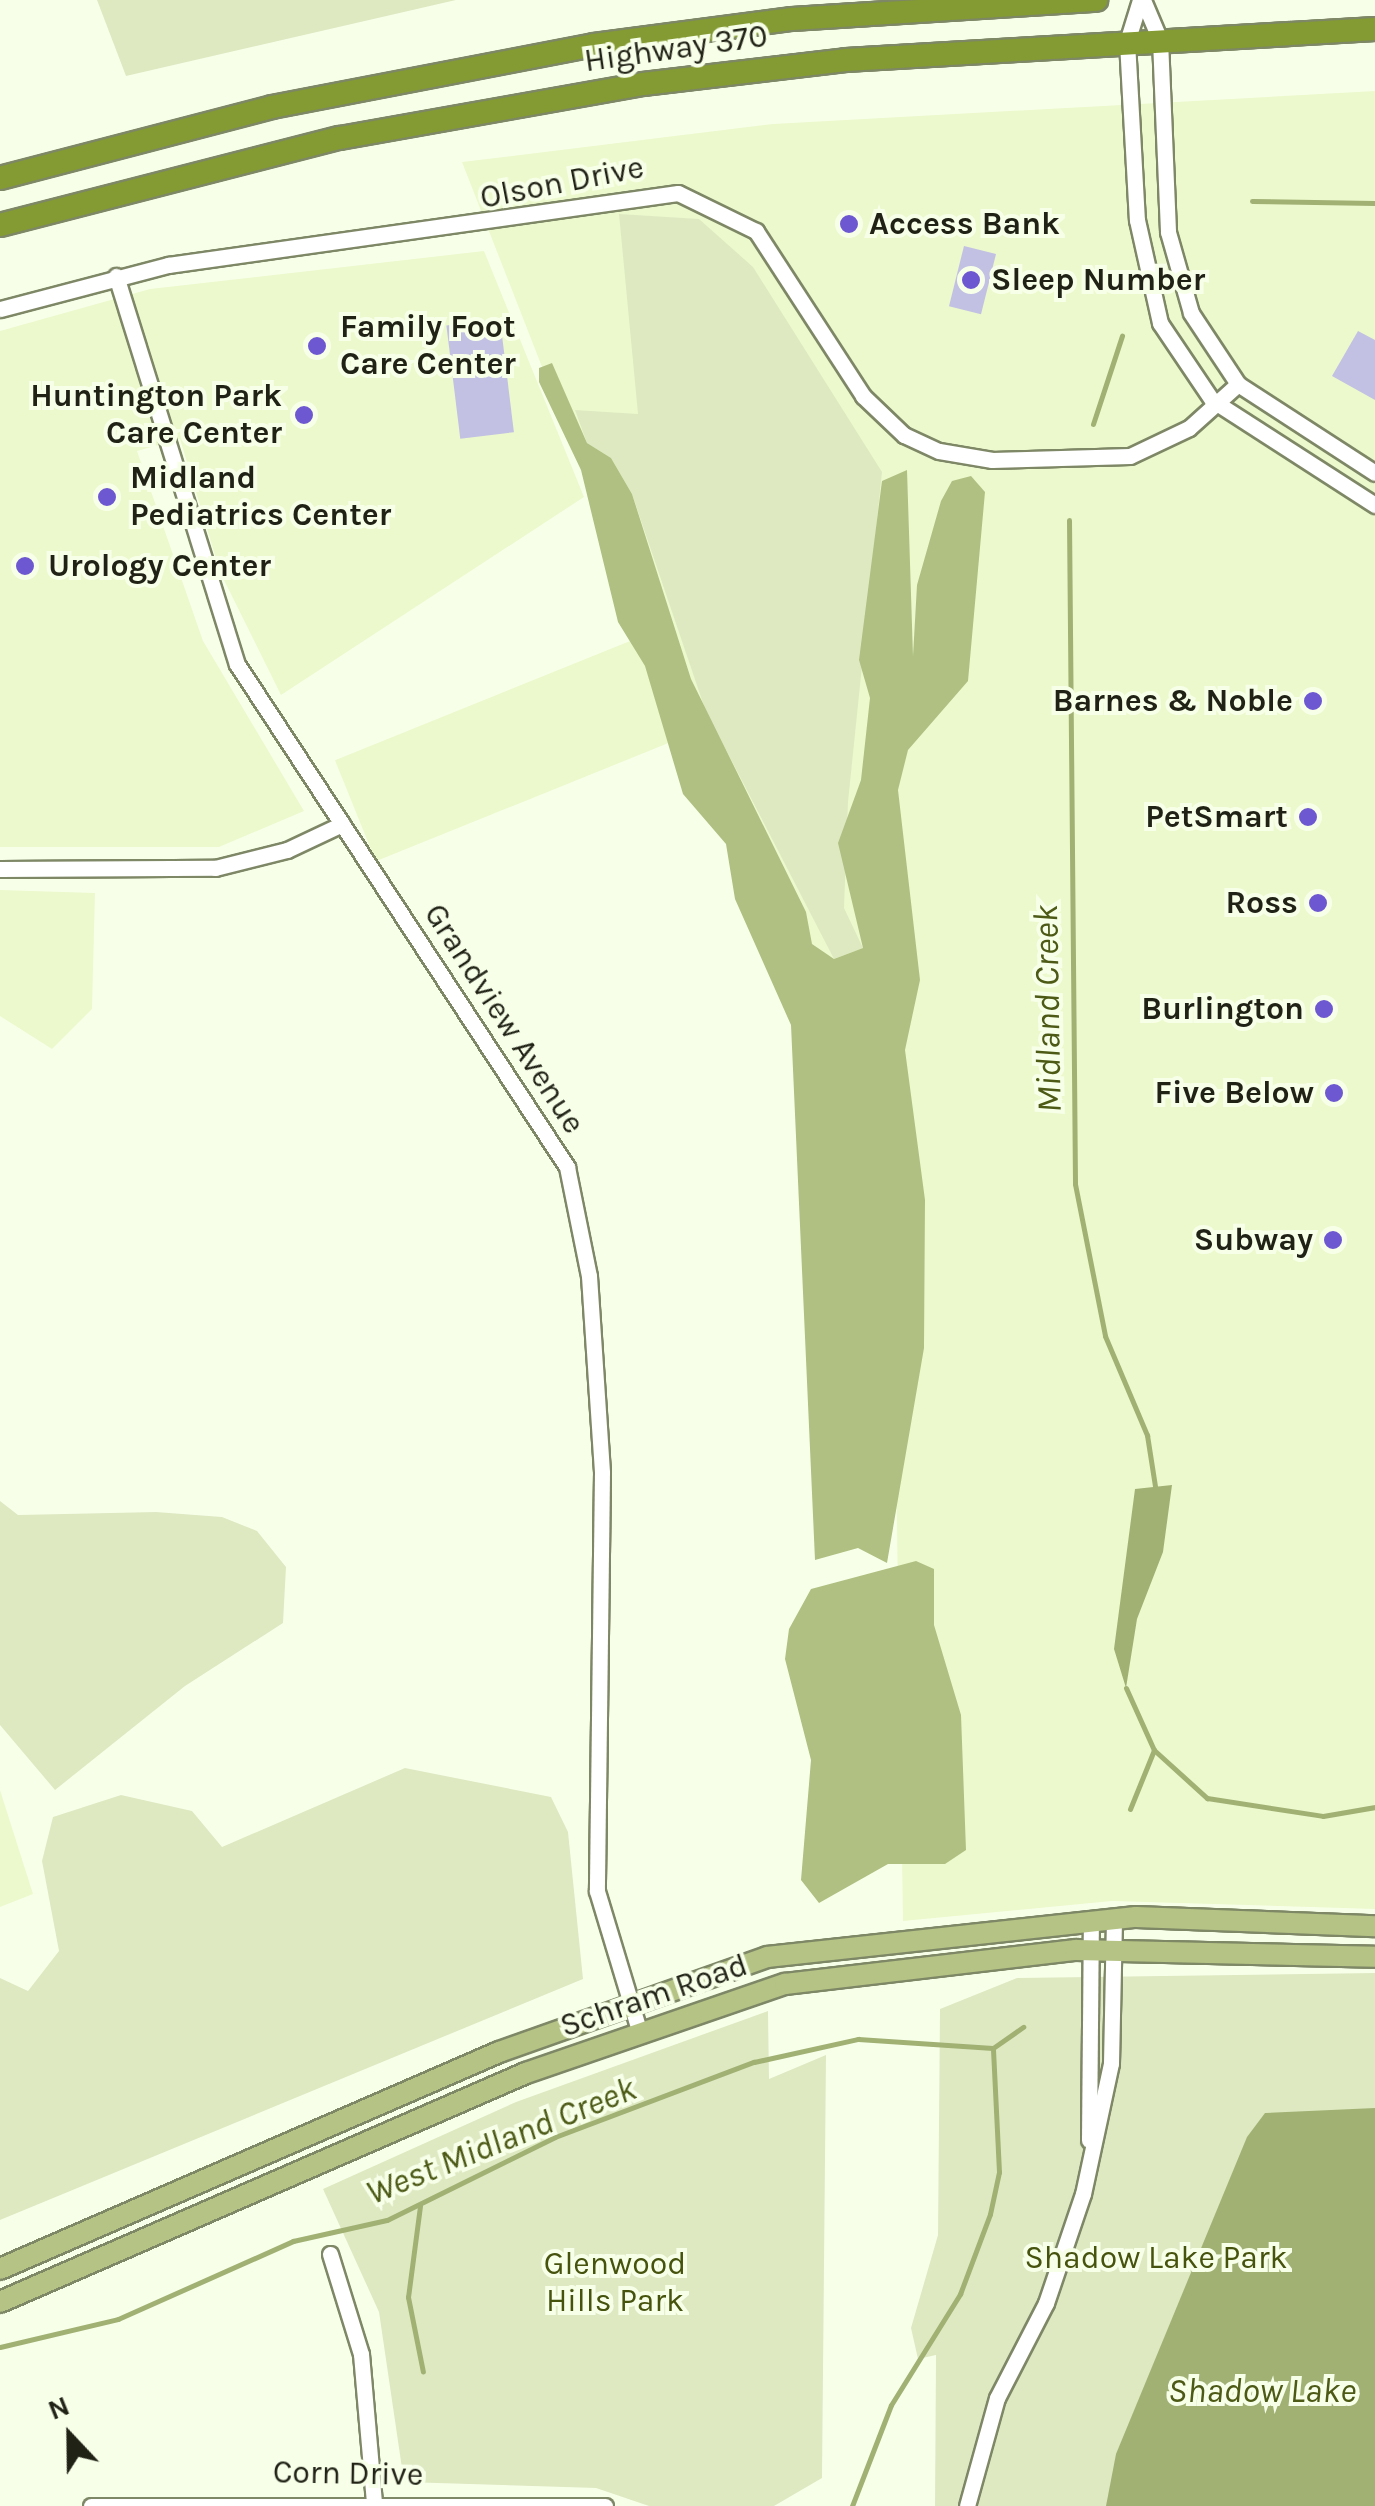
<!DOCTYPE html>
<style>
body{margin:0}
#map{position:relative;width:1375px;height:2506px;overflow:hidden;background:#f8ffe9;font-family:Karla,sans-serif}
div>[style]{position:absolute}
.built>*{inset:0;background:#ecf9cd;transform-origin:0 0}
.green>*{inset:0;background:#dee9c2}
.forest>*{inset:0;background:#afc082}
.water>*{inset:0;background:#a1b174}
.stream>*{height:5px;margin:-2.5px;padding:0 2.5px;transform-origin:2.5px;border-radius:2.5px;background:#a1b174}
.building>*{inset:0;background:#c2c0e3;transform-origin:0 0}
.roads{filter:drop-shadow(2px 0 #7e8766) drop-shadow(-2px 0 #7e8766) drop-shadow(0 2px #7e8766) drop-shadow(0 -2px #7e8766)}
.minor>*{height:15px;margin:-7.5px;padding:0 7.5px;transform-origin:7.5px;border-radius:7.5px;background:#fff}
.major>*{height:20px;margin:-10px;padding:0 10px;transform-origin:10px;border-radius:10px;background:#b5c385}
.highway>*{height:22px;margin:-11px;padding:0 11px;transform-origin:11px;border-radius:11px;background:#849b33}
.dots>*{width:28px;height:28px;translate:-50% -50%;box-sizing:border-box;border:5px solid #f8ffe9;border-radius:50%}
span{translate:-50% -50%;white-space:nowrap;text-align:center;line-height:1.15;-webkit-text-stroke:8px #f8ffe9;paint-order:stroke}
.street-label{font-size:32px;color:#1f2215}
.poi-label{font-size:32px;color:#1f2215;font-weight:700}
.left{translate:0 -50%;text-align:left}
.right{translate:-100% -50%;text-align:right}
.park-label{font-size:32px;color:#45530d}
.water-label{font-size:35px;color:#4c5a16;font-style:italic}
.north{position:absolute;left:20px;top:2386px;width:100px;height:100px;-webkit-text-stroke:8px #f8ffe9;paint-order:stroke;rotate:338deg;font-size:28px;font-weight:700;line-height:40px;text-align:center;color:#1f2215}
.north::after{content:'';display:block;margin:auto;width:35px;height:45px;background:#1f2215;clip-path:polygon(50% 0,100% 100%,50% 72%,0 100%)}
</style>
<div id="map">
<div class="built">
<div style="clip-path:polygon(1375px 91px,1375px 1909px,1112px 1901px,903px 1921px,893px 1266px,462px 162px,773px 124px)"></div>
<div style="clip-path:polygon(484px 251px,584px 497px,281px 695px,220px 572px,180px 439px,137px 451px,203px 641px,304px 811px,219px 847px,0 847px,0 331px,150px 289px)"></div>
<div style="left:640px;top:637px;width:109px;height:329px;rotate:68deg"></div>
<div style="clip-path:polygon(0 890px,95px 893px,92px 1009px,52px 1049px,0 1016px)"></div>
<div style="clip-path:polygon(0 1790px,33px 1894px,0 1907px)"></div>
</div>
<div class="green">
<div style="clip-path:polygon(97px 0,456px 0,126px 76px)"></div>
<div style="clip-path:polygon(619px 214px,699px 219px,753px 267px,882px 472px,848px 802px,844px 908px,863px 948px,834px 959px,705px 709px,632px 494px,611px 458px,587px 443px,575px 410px,638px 414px)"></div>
<div style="clip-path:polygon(0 1501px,18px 1515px,156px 1512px,222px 1517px,257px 1531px,286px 1567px,283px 1623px,185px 1686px,55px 1790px,0 1725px)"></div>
<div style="clip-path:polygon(405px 1768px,551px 1797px,568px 1832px,583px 1979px,0 2220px,0 1978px,28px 1991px,59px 1951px,42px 1861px,53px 1817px,121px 1795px,192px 1811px,222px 1847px)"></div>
<div style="clip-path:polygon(1375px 1973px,1375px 2506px,935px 2506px,936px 2355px,918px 2359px,911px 2328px,938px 2235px,940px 2009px,1017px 1978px)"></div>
<div style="clip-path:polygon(768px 2011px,769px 2079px,826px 2055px,822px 2478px,774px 2506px,649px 2506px,596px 2488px,404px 2482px,379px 2312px,323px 2189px,516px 2102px)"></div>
</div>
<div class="forest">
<div style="clip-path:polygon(552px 363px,587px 443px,611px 458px,632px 494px,691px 679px,806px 912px,812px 944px,834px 959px,863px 948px,838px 843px,861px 780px,870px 698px,859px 660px,882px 481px,907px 470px,913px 656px,917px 585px,941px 501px,952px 481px,971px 476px,985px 492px,968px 681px,908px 750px,898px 790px,920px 980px,905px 1050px,925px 1200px,924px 1348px,887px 1563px,858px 1548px,815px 1560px,791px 1025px,735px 899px,726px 844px,683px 794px,645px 666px,618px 622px,581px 470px,539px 382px,539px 368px)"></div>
<div style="clip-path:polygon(916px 1561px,934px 1569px,934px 1625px,961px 1715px,966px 1850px,945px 1864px,888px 1864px,819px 1903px,801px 1880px,811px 1760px,785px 1659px,789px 1629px,811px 1589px)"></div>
</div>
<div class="water">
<div style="clip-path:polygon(1172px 1485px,1163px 1552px,1137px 1619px,1126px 1688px,1114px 1649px,1135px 1489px)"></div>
<div style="clip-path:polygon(1375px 2108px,1375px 2506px,1106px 2506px,1116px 2454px,1247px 2137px,1265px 2113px)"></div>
</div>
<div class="stream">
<div style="left:1252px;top:201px;width:123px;rotate:0.9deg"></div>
<div style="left:1093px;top:424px;width:93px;rotate:-71.8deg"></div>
<div style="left:1069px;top:520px;width:664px;rotate:89.48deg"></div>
<div style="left:1075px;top:1184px;width:155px;rotate:78.8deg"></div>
<div style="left:1105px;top:1336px;width:108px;rotate:67deg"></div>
<div style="left:1147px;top:1435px;width:52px;rotate:81.1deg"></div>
<div style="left:1126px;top:1688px;width:68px;rotate:65.7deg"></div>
<div style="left:1154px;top:1750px;width:72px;rotate:42.2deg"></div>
<div style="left:1207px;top:1798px;width:117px;rotate:8.8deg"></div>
<div style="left:1323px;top:1816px;width:53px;rotate:-9.8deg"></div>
<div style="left:1130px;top:1809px;width:64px;rotate:-67.9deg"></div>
<div style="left:420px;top:2206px;width:92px;rotate:97.5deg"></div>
<div style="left:408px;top:2297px;width:76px;rotate:78.7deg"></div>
<div style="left:0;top:2347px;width:121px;rotate:-13.3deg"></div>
<div style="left:118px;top:2319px;width:192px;rotate:-24deg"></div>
<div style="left:293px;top:2241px;width:96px;rotate:-12.6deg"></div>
<div style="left:387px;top:2220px;width:187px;rotate:-26.3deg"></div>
<div style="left:555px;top:2137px;width:213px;rotate:-20.7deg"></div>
<div style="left:754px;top:2062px;width:107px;rotate:-12.5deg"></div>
<div style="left:858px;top:2039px;width:135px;rotate:3.8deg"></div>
<div style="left:993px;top:2048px;width:37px;rotate:-35deg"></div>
<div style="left:852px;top:2506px;width:108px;rotate:-68.9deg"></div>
<div style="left:891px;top:2405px;width:131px;rotate:-58.1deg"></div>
<div style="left:960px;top:2294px;width:85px;rotate:-69.4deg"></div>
<div style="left:990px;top:2214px;width:43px;rotate:-77.9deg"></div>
<div style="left:999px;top:2172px;width:122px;rotate:-92.8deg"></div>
</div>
<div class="building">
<div style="left:964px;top:246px;width:33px;height:62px;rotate:14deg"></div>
<div style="left:500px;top:319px;width:114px;height:54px;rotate:83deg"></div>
<div style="clip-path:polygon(1358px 331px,1375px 340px,1375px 400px,1332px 376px)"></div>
</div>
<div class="roads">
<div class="minor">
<div style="left:1140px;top:0;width:44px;rotate:107.2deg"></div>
<div style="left:1127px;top:42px;width:178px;rotate:86.8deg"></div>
<div style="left:1137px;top:220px;width:106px;rotate:77.4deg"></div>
<div style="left:1160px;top:323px;width:93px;rotate:56deg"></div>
<div style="left:1212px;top:400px;width:194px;rotate:32.8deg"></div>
<div style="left:1143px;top:0;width:43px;rotate:67deg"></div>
<div style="left:1160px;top:40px;width:192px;rotate:87.6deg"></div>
<div style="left:1168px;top:232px;width:84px;rotate:74.1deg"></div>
<div style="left:1191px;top:313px;width:85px;rotate:56.5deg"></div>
<div style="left:1238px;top:384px;width:163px;rotate:33deg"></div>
<div style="left:116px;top:276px;width:406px;rotate:72.7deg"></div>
<div style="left:237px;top:664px;width:602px;rotate:56.73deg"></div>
<div style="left:567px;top:1167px;width:111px;rotate:78.6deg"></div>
<div style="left:589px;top:1276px;width:197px;rotate:86.2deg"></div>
<div style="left:602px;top:1473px;width:418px;rotate:90.7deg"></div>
<div style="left:597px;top:1891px;width:145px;rotate:73.2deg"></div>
<div style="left:0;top:309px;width:174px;rotate:-14.7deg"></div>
<div style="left:168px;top:265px;width:515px;rotate:-8.04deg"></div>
<div style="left:678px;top:193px;width:87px;rotate:26deg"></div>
<div style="left:756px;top:231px;width:197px;rotate:57deg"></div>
<div style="left:863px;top:396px;width:57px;rotate:43.6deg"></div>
<div style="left:904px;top:435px;width:38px;rotate:25deg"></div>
<div style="left:939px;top:451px;width:54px;rotate:9.6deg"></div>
<div style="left:992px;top:460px;width:138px;rotate:-1.7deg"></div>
<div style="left:1130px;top:456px;width:65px;rotate:-25.4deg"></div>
<div style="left:1189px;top:428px;width:66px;rotate:-41.9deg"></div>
<div style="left:0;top:869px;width:215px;rotate:-0.3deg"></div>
<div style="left:215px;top:868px;width:74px;rotate:-14deg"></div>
<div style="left:287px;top:850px;width:61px;rotate:-25.3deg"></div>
<div style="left:1089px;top:2140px;width:220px;rotate:-89.5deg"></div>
<div style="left:330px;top:2254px;width:105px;rotate:72.8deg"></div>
<div style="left:361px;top:2354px;width:149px;rotate:85deg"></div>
<div style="left:91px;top:2506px;width:514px"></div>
<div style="left:967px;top:2506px;width:112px;rotate:-74.5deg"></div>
<div style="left:997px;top:2398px;width:107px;rotate:-62.7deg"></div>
<div style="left:1046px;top:2303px;width:115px;rotate:-71.3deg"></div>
<div style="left:1083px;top:2194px;width:134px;rotate:-77.9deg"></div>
<div style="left:1111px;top:2063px;width:145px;rotate:-88.8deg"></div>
</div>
<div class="major">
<div style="left:0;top:2269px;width:544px;rotate:-23.5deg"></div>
<div style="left:499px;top:2052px;width:284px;rotate:-19.5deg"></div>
<div style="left:767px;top:1957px;width:371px;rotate:-6.2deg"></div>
<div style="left:1136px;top:1917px;width:239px;rotate:2.2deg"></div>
<div style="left:0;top:2302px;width:574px;rotate:-23.53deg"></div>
<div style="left:526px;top:2073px;width:274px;rotate:-19deg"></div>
<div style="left:785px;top:1984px;width:293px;rotate:-6.7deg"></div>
<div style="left:1076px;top:1950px;width:299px;rotate:1.3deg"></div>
</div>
<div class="highway">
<div style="left:0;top:178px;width:281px;rotate:-14.6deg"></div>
<div style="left:272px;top:107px;width:328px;rotate:-10.9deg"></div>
<div style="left:594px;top:45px;width:200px;rotate:-7.5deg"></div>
<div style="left:792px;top:19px;width:305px;rotate:-3.6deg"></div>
<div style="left:0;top:225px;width:351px;rotate:-14.4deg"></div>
<div style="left:340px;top:138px;width:308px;rotate:-10.1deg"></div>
<div style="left:643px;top:84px;width:204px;rotate:-6.7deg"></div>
<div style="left:846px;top:60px;width:530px;rotate:-3.35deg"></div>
</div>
</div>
<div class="dots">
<div style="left:849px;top:224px;background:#6e58d1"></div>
<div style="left:971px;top:280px;background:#6e58d1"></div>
<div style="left:317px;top:346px;background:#6e58d1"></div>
<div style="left:304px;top:415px;background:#6e58d1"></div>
<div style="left:107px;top:497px;background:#6e58d1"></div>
<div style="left:25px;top:566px;background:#6e58d1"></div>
<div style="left:1313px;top:701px;background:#6e58d1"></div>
<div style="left:1308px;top:817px;background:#6e58d1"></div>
<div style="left:1318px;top:903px;background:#6e58d1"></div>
<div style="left:1324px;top:1009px;background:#6e58d1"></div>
<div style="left:1334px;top:1093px;background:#6e58d1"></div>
<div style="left:1333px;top:1240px;background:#6e58d1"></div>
</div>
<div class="street-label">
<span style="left:676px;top:49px;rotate:-8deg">Highway 370</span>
<span style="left:562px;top:183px;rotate:-11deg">Olson Drive</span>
<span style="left:504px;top:1019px;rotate:57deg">Grandview Avenue</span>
<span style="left:654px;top:1996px;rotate:-19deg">Schram Road</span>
<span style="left:348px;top:2474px;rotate:1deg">Corn Drive</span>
</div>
<div class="poi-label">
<span class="left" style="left:869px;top:224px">Access Bank</span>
<span class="left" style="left:991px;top:280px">Sleep Number</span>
<span class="left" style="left:340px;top:346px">Family Foot<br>Care Center</span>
<span class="right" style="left:282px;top:415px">Huntington Park<br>Care Center</span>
<span class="left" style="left:130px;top:497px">Midland<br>Pediatrics Center</span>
<span class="left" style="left:48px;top:566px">Urology Center</span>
<span class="right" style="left:1293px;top:701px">Barnes &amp; Noble</span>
<span class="right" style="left:1288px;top:817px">PetSmart</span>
<span class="right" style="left:1298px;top:903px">Ross</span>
<span class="right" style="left:1304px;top:1009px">Burlington</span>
<span class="right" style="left:1314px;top:1093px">Five Below</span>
<span class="right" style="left:1313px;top:1240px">Subway</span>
</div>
<div class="park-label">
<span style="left:1156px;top:2258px">Shadow Lake Park</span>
<span style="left:615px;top:2283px">Glenwood<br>Hills Park</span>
</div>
<div class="water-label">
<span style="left:1048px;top:1009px;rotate:-91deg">Midland Creek</span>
<span style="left:501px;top:2141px;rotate:-22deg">West Midland Creek</span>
<span style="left:1262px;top:2391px">Shadow Lake</span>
</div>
<div class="north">N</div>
</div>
